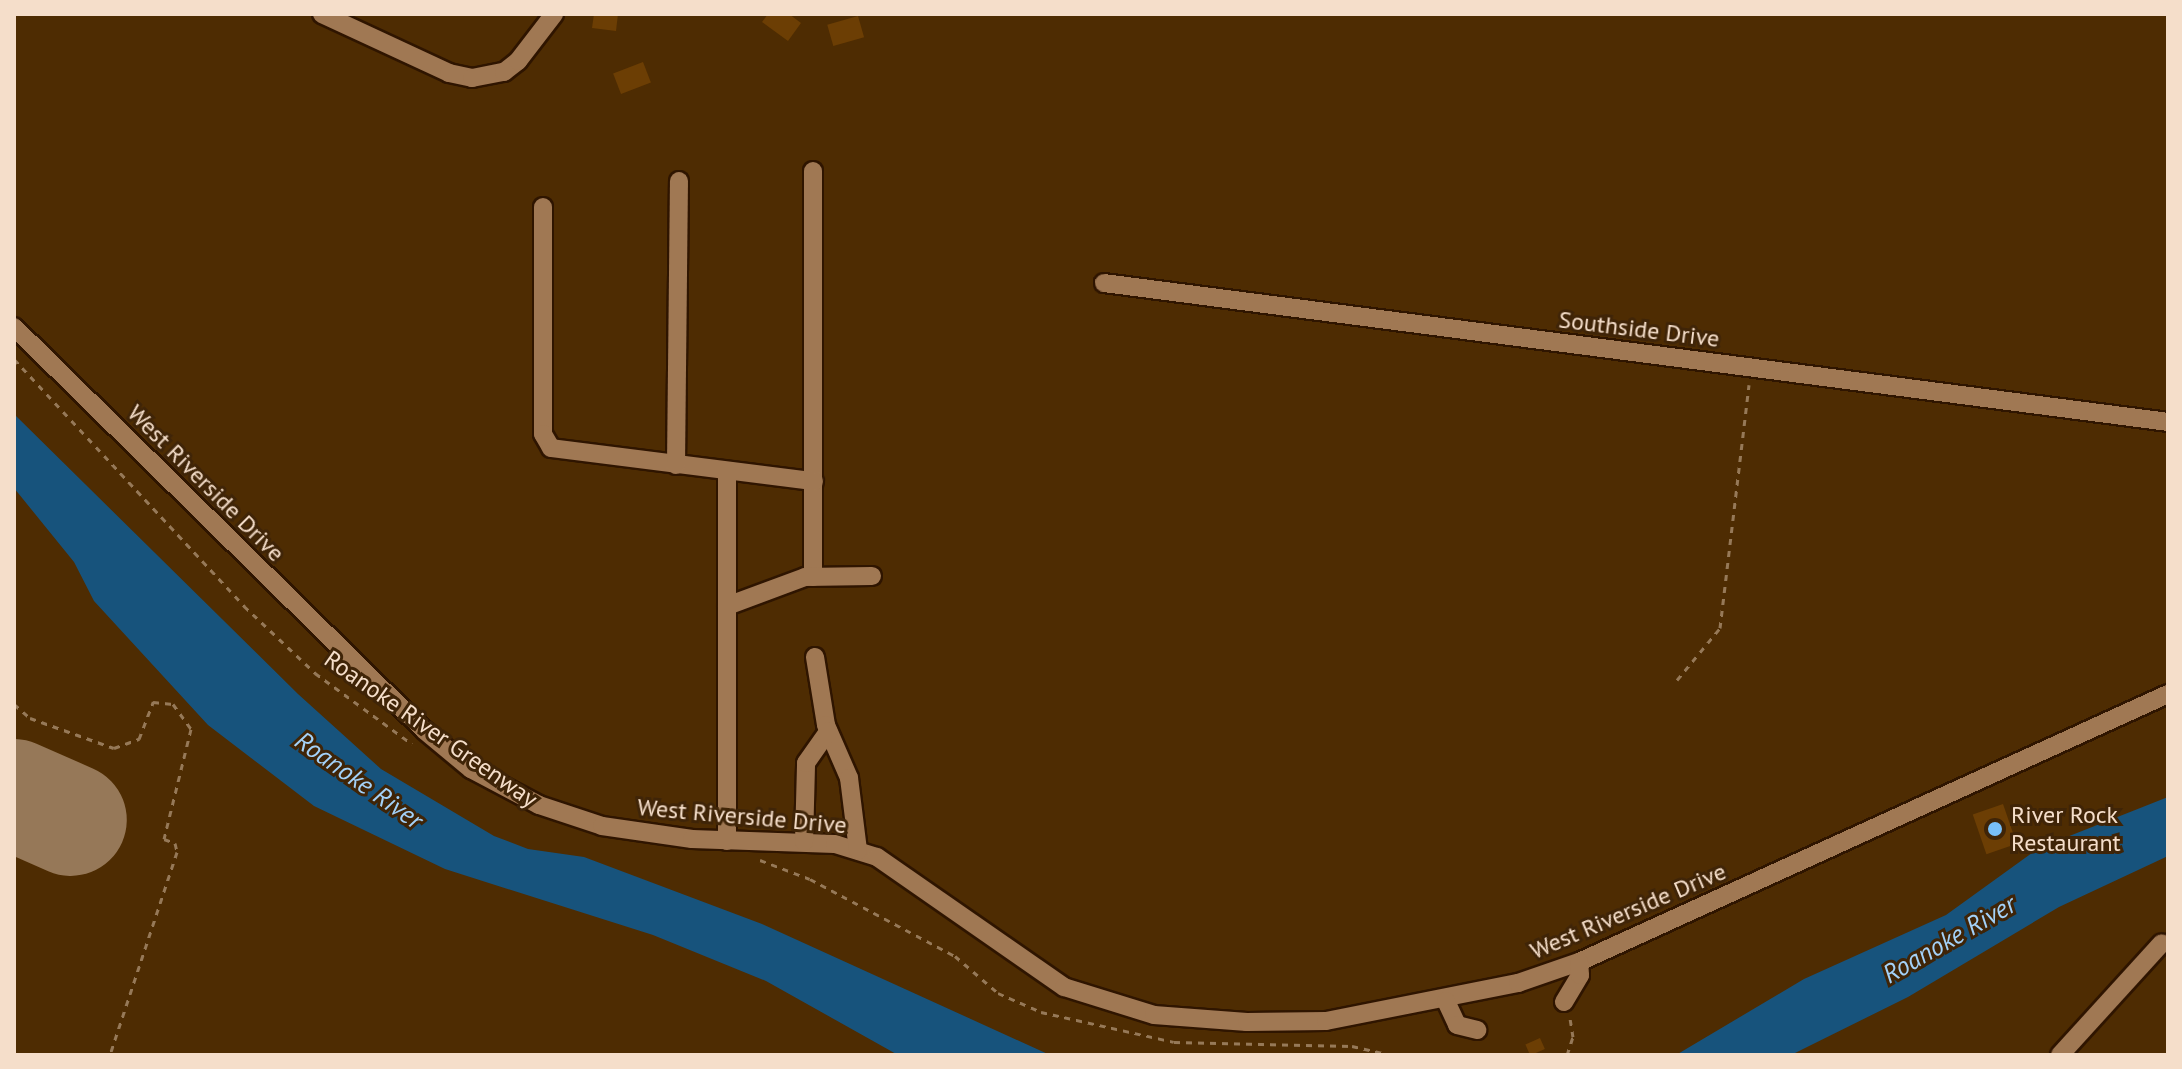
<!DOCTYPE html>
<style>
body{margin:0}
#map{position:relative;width:2182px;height:1069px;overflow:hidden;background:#4e2c02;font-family:"PT Sans",sans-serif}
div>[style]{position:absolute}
.water>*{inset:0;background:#17537c}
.runway>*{height:112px;margin:-56px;padding:0 56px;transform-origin:56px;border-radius:56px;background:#967858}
.building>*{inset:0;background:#6c3e04;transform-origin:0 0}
.path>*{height:3px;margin-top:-1.5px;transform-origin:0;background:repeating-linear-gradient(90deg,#967958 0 6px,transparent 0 12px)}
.roads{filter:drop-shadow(2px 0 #2f1500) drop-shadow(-2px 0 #2f1500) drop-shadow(0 2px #2f1500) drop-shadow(0 -2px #2f1500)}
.minor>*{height:18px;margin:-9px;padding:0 9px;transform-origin:9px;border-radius:9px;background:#a07853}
.dots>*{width:22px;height:22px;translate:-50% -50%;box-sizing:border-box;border:4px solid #3f2407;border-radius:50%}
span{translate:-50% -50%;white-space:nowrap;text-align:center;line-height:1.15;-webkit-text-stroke:6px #3f2407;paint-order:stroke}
.street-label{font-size:24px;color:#f5deca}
.poi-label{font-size:24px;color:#f5deca}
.left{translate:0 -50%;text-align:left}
.water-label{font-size:26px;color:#a3d1f8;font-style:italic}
.frame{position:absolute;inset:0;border:16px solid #f5deca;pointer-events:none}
</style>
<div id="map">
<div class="water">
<div style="clip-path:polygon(14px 414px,298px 694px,381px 769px,494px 836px,528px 849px,584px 857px,762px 924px,1050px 1055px,898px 1055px,766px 981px,653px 935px,445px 869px,314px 806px,208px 725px,94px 601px,74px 562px,14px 488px)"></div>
<div style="clip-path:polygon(2168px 797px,2168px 856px,2059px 907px,1908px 997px,1791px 1055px,1676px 1055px,1804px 979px,1946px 915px,2039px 848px)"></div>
</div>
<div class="runway">
<div style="left:14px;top:795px;width:62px;rotate:23.7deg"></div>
</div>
<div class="building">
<div style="clip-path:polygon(594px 14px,618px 14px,616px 31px,592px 28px)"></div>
<div style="clip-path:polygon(768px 14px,789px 14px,801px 23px,788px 41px,762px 22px)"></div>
<div style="left:858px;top:16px;width:22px;height:32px;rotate:74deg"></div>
<div style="left:643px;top:62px;width:22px;height:32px;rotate:69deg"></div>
<div style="left:2003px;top:804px;width:42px;height:32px;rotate:71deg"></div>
<div style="left:1540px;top:1038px;width:12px;height:16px;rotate:66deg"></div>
</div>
<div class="path">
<div style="left:14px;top:359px;width:338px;rotate:47deg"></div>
<div style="left:244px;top:606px;width:98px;rotate:43.3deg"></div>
<div style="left:315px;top:673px;width:120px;rotate:36.2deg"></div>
<div style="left:1677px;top:680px;width:67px;rotate:-50.4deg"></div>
<div style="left:1720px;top:628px;width:245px;rotate:-83.2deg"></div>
<div style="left:14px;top:704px;width:21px;rotate:41deg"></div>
<div style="left:30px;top:718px;width:89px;rotate:19.7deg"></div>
<div style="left:114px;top:748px;width:27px;rotate:-20deg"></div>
<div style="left:139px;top:739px;width:40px;rotate:-69deg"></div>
<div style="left:153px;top:702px;width:20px;rotate:6deg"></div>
<div style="left:173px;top:704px;width:31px;rotate:54deg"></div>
<div style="left:191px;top:729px;width:113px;rotate:103.8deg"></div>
<div style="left:164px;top:839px;width:12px;rotate:20deg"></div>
<div style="left:175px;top:843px;width:9px;rotate:77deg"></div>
<div style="left:177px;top:852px;width:214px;rotate:108.3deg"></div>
<div style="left:760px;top:860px;width:53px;rotate:20.8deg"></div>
<div style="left:810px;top:879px;width:164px;rotate:28deg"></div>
<div style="left:955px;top:956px;width:57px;rotate:40.7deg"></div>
<div style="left:998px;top:993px;width:47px;rotate:23.8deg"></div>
<div style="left:1041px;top:1012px;width:136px;rotate:12.7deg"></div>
<div style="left:1174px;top:1042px;width:178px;rotate:1.3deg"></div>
<div style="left:1352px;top:1046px;width:39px;rotate:13deg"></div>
<div style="left:1567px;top:1055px;width:19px;rotate:-72deg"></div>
<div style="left:1573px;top:1037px;width:20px;rotate:-99deg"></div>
</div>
<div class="roads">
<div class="minor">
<div style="left:322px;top:14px;width:140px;rotate:24.9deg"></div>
<div style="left:449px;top:73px;width:24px;rotate:12deg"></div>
<div style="left:472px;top:78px;width:33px;rotate:-11deg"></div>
<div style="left:504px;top:72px;width:18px;rotate:-38deg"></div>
<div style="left:518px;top:61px;width:59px;rotate:-52.5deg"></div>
<div style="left:813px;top:171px;width:406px;rotate:90deg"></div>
<div style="left:543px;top:207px;width:227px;rotate:90deg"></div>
<div style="left:543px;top:434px;width:16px;rotate:60deg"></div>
<div style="left:551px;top:448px;width:265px;rotate:7.2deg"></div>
<div style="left:1104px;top:283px;width:1073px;rotate:7.44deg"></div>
<div style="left:14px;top:327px;width:575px;rotate:44.51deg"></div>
<div style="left:424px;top:730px;width:61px;rotate:39.7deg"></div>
<div style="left:471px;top:769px;width:77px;rotate:27.9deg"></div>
<div style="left:539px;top:805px;width:66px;rotate:18.4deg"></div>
<div style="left:602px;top:826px;width:91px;rotate:8.2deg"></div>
<div style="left:692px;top:839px;width:143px;rotate:2deg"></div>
<div style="left:835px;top:844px;width:44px;rotate:17.2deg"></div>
<div style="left:877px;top:857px;width:228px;rotate:34.8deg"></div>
<div style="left:1064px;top:987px;width:94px;rotate:17.3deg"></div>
<div style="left:1154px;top:1015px;width:93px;rotate:4.3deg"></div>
<div style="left:1247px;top:1022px;width:79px;rotate:-0.7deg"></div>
<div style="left:1326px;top:1021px;width:196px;rotate:-11.2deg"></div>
<div style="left:1518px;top:983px;width:65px;rotate:-19deg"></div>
<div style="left:1579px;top:962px;width:647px;rotate:-24.47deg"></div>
<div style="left:676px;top:465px;width:284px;rotate:-89.4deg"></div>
<div style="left:727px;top:606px;width:83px;rotate:-20.4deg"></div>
<div style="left:805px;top:577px;width:67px;rotate:-0.9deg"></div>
<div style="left:815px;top:657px;width:69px;rotate:80.8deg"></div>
<div style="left:826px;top:725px;width:58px;rotate:66.5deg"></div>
<div style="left:849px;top:778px;width:73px;rotate:82.9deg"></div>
<div style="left:727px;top:841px;width:370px;rotate:-90deg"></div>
<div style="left:804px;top:842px;width:79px;rotate:-88.5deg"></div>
<div style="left:806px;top:763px;width:39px;rotate:-55deg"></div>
<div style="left:1446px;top:1001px;width:26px;rotate:65deg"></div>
<div style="left:1457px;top:1025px;width:21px;rotate:14deg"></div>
<div style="left:1564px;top:1002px;width:31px;rotate:-59deg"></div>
<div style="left:1580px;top:975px;width:13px;rotate:-94deg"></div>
<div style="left:2060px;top:1055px;width:151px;rotate:-47.7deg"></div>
</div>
</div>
<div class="dots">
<div style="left:1995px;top:829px;background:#78bff8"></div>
</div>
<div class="street-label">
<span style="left:1639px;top:329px;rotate:7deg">Southside Drive</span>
<span style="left:206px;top:483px;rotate:45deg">West Riverside Drive</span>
<span style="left:431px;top:729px;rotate:35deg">Roanoke River Greenway</span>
<span style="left:742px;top:816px;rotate:5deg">West Riverside Drive</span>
<span style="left:1628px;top:911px;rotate:-23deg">West Riverside Drive</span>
</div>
<div class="poi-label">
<span class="left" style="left:2011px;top:829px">River Rock<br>Restaurant</span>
</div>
<div class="water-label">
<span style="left:359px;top:780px;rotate:35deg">Roanoke River</span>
<span style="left:1949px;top:939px;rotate:-30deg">Roanoke River</span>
</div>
<div class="frame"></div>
</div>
